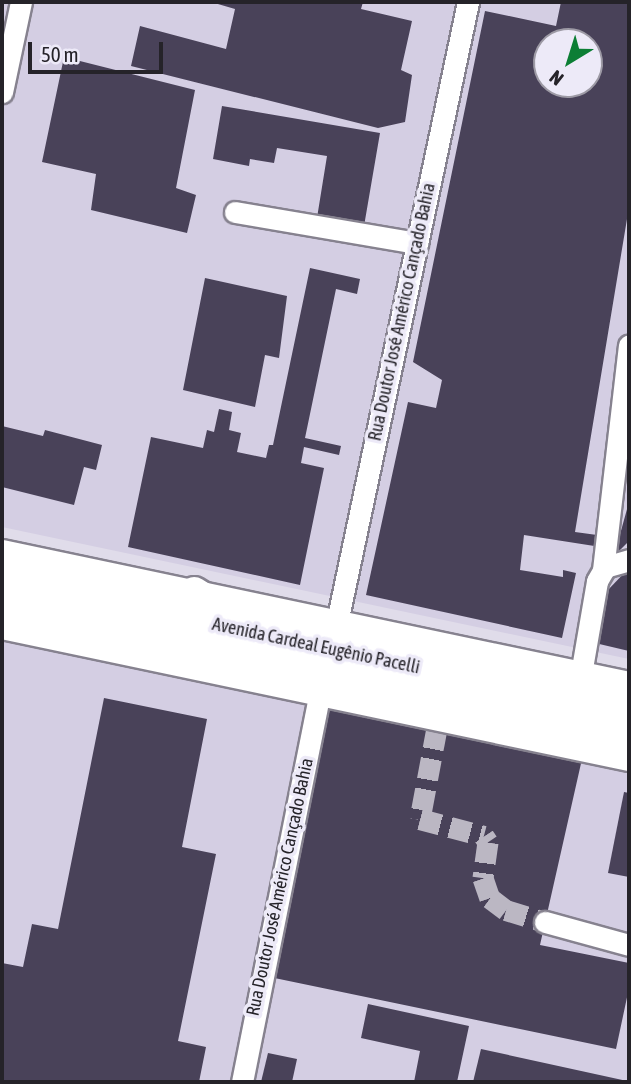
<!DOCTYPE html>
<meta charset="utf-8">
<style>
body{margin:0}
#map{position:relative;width:631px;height:1084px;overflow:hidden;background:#e0dcea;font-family:"Asap Condensed",sans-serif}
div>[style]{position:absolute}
.built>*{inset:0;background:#d4cee3}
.building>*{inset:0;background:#494259}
.minor-tunnel>*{height:21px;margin-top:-10.5px;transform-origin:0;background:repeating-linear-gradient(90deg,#bbb7c3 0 21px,transparent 0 31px)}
.roads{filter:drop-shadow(2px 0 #86828f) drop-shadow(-2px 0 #86828f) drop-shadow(0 2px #86828f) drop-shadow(0 -2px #86828f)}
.minor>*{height:21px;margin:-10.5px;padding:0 10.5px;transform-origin:10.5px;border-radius:10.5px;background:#fff}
.major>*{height:26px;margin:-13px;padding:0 13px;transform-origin:13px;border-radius:13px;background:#fff}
.highway>*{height:30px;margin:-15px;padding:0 15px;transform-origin:15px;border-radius:15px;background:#fff}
span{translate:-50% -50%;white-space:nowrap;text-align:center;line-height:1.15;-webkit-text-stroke:7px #edeaf8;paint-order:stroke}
.street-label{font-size:18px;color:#252329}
.frame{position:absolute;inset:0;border:4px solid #252329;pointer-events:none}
.north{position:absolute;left:533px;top:28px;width:70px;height:70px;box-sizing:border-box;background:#edeaf8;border:2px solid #9d9aa5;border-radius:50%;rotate:218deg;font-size:19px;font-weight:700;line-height:28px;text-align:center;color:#252329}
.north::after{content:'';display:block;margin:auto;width:24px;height:32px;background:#0c7e35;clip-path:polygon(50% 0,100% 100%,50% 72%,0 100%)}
.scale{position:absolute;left:28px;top:42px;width:135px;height:32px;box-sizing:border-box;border:4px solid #252329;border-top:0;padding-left:9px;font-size:21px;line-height:24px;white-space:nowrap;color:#252329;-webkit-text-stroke:5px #edeaf8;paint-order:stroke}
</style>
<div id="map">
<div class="built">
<div style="clip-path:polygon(evenodd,2px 2px,629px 2px,629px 659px,2px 527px,2px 2px,547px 42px,589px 42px,589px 84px,547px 84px,547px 42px)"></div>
<div style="clip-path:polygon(2px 638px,629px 769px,629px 1082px,2px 1082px)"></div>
</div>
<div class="building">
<div style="clip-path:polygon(211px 2px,363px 2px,361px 9px,412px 21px,401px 70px,412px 75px,405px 122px,378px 128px,131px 66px,140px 26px,226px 49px,235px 9px)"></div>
<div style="clip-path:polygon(evenodd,561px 2px,629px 2px,629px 207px,575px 532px,619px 538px,629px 502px,629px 541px,620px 550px,524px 535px,520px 570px,563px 577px,563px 570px,576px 573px,562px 638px,366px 595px,408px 402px,436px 408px,442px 380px,413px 362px,485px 11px,556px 26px,561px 2px,547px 42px,589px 42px,589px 84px,547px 84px,547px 42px)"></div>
<div style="clip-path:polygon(64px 57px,195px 90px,176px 188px,196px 195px,187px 233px,91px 210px,96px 174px,42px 162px)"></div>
<div style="clip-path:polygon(222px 106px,380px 133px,363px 232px,316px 224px,327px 156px,277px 148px,274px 163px,250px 159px,249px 166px,213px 159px)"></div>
<div style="clip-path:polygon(310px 268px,360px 279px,357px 294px,336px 289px,305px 438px,341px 446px,339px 455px,304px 447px,301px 463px,324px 468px,300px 585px,128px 547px,151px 437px,203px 448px,207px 430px,214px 432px,219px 409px,232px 412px,229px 430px,241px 433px,237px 452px,266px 458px,269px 445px,273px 445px)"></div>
<div style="clip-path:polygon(205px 278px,287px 296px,279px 358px,265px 355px,255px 407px,183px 390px)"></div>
<div style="clip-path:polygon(2px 426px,43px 436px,45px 430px,102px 445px,96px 470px,84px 467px,74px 505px,2px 487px)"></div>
<div style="clip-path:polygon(629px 568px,629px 651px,595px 643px,606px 592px)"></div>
<div style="clip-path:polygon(104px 698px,207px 719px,182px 847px,216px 854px,178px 1041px,206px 1047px,199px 1082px,2px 1082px,2px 963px,23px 967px,32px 924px,58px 929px)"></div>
<div style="clip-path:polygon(320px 699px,582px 759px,540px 945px,629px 963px,629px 988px,616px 1049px,260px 975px)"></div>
<div style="clip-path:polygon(624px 792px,629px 793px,629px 877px,608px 873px)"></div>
<div style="clip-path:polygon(368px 1004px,469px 1026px,457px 1082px,414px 1082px,420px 1051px,361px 1038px)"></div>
<div style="clip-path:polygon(481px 1049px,627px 1081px,627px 1082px,473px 1082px)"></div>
<div style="clip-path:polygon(268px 1053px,297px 1059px,292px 1082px,261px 1082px)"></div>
</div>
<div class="minor-tunnel">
<div style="left:437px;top:728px;width:93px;rotate:100.6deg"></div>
<div style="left:420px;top:819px;width:66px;rotate:14.9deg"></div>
<div style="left:484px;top:836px;width:7px;rotate:56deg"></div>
<div style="left:488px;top:842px;width:36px;rotate:98deg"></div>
<div style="left:483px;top:878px;width:21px;rotate:71deg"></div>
<div style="left:490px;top:898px;width:20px;rotate:37deg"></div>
<div style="left:506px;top:910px;width:41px;rotate:17.1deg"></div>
</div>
<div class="roads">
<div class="minor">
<div style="left:2px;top:92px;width:92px;rotate:-78.1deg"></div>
<div style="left:235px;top:212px;width:185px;rotate:9.7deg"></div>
<div style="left:603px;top:570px;width:226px;rotate:-83.4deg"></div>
<div style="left:337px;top:622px;width:634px;rotate:-78.07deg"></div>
<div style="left:581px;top:674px;width:94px;rotate:-80.2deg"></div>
<div style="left:597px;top:581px;width:16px;rotate:-60deg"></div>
<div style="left:605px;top:567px;width:25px;rotate:-16deg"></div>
<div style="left:545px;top:922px;width:87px;rotate:15.3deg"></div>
<div style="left:242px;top:1082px;width:398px;rotate:-78.7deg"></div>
</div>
<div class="major">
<div style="left:2px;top:553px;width:641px;rotate:11.89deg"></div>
<div style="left:2px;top:626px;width:641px;rotate:11.89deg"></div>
</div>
<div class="highway">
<div style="left:2px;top:579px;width:641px;rotate:11.98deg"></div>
<div style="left:194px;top:592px;width:19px;rotate:32deg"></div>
<div style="left:210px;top:602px;width:41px;rotate:17.1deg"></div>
<div style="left:2px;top:603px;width:641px;rotate:11.89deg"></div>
</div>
</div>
<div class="street-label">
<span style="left:402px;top:312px;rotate:-78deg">Rua Doutor José Américo Cançado Bahia</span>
<span style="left:316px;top:646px;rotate:12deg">Avenida Cardeal Eugênio Pacelli</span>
<span style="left:280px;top:887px;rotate:-78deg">Rua Doutor José Américo Cançado Bahia</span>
</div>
<div class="frame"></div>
<div class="north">N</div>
<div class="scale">50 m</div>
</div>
